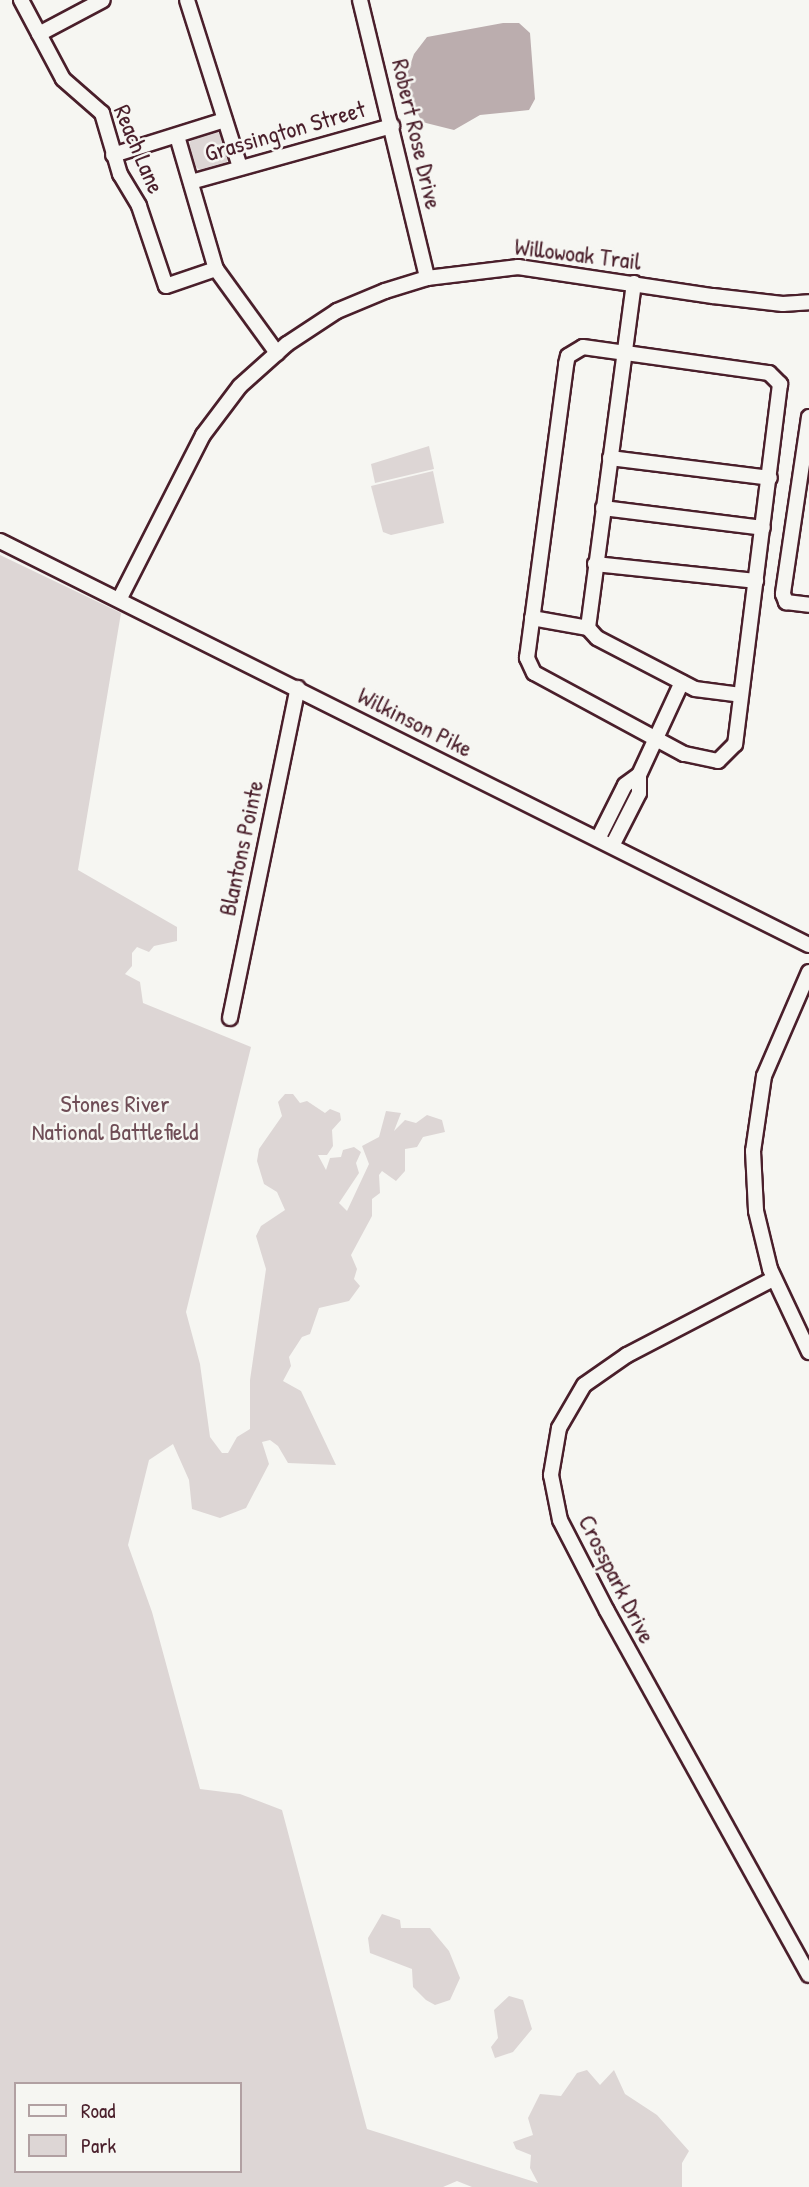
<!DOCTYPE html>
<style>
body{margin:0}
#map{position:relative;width:809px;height:2187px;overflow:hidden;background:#f6f6f2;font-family:"Patrick Hand",sans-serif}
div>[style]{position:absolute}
.green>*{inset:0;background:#ddd6d5}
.round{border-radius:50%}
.water>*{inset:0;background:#bbadae}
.roads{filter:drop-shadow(2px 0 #4a1f2b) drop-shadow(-2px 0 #4a1f2b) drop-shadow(0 2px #4a1f2b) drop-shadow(0 -2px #4a1f2b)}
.minor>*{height:14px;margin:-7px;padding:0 7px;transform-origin:7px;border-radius:7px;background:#f6f6f2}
span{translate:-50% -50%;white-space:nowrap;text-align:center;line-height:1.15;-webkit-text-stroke:5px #f6f6f2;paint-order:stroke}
.street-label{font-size:24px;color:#4a1f2b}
.park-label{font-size:24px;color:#6f4d56}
.legend{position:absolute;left:14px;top:2082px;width:228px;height:91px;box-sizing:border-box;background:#f6f6f2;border:2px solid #b1a0a2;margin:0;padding:9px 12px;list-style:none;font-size:21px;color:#4a1f2b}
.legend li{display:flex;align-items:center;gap:14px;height:35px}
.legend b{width:35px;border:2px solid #b1a0a2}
</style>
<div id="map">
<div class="green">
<div class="round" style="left:188px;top:130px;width:42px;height:42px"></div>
<div style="clip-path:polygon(429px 446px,434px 469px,375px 483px,371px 464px)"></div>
<div style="clip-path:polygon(433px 471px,444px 523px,391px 535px,383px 532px,371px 486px)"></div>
<div style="clip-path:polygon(evenodd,0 555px,121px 613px,78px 870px,177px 927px,177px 941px,154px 946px,149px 952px,137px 947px,132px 953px,132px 966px,125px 974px,140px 982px,143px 1003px,251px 1047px,186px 1312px,200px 1364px,210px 1437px,222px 1453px,228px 1453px,237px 1437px,250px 1429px,250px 1380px,266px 1269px,256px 1236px,261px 1226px,285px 1210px,277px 1192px,264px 1184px,257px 1161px,259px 1149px,282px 1116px,278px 1102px,285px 1094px,293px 1094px,300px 1103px,307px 1101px,325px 1113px,330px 1109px,340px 1113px,341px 1120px,332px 1130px,333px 1146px,327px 1155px,318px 1155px,326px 1170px,330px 1158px,341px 1157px,343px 1150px,354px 1147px,361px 1152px,356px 1163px,359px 1173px,339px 1203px,347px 1211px,369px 1164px,362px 1146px,379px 1137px,386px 1111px,401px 1113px,394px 1131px,405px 1120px,416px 1123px,427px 1115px,442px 1120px,445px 1132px,423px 1137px,417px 1147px,405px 1149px,405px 1171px,396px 1181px,382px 1171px,379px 1175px,380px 1193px,372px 1199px,372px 1216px,351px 1255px,357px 1269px,354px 1279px,360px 1286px,349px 1301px,319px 1308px,310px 1334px,302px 1337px,289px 1357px,291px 1366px,283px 1381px,301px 1391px,336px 1465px,288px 1463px,278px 1446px,270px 1440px,262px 1442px,269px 1464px,246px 1508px,220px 1518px,192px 1509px,189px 1480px,173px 1444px,149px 1460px,128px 1545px,152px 1612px,200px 1789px,240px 1794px,282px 1810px,367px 2129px,538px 2183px,530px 2168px,531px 2155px,516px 2149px,513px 2142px,533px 2135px,528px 2118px,540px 2094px,561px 2096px,577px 2073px,587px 2070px,600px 2085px,614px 2070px,625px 2094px,657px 2115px,689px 2151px,682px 2163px,682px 2187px,472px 2187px,457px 2181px,443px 2187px,0 2187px,0 555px,16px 2084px,240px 2084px,240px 2171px,16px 2171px,16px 2084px)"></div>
<div style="clip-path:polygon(382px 1914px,400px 1920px,401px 1928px,430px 1928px,449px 1951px,460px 1978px,450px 2000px,435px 2005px,426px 2000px,413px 1987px,412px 1969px,370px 1953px,368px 1938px)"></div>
<div style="clip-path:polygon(509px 1996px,523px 2000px,532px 2029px,513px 2052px,495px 2058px,491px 2047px,498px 2038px,494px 2010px)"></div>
</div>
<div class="water">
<div style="clip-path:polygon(503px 23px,519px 23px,530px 33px,535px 99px,529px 110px,480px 115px,454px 130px,422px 122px,410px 98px,407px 74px,414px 54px,427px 37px)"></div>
</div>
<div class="roads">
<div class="minor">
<div style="left:21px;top:0;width:89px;rotate:62deg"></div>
<div style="left:63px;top:79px;width:52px;rotate:41.1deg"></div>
<div style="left:102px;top:113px;width:64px;rotate:73.6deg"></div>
<div style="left:120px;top:174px;width:37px;rotate:59deg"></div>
<div style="left:139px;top:206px;width:84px;rotate:71.4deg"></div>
<div style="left:166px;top:286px;width:53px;rotate:-18.8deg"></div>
<div style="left:187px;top:0;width:175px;rotate:72.4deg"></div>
<div style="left:360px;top:0;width:286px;rotate:76.4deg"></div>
<div style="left:39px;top:34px;width:72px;rotate:-28deg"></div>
<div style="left:177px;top:136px;width:139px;rotate:73.7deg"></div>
<div style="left:216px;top:269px;width:104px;rotate:54deg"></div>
<div style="left:113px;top:155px;width:117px;rotate:-17.4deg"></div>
<div style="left:191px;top:182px;width:209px;rotate:-15.6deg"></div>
<div style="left:634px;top:283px;width:348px;rotate:97.6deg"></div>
<div style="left:588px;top:628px;width:13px;rotate:48deg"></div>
<div style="left:597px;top:638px;width:110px;rotate:27.5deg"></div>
<div style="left:695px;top:689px;width:46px;rotate:7.4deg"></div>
<div style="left:583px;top:347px;width:188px;rotate:8deg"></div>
<div style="left:769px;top:373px;width:16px;rotate:45deg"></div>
<div style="left:780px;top:384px;width:363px;rotate:97.1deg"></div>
<div style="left:735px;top:744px;width:24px;rotate:135deg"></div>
<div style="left:718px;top:761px;width:35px;rotate:-168deg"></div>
<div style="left:684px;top:754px;width:170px;rotate:-151.6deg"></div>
<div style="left:534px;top:673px;width:17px;rotate:-115deg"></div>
<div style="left:527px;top:658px;width:297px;rotate:-82.4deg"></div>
<div style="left:566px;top:364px;width:8px;rotate:-76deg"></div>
<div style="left:568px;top:356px;width:17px;rotate:-31deg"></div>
<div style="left:809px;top:417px;width:179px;rotate:98.4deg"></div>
<div style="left:783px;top:594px;width:9px;rotate:69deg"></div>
<div style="left:786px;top:602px;width:23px;rotate:7deg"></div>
<div style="left:610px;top:458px;width:161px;rotate:7.1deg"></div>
<div style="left:603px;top:508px;width:161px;rotate:7.1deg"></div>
<div style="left:0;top:541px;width:904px;rotate:26.54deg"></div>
<div style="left:595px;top:564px;width:162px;rotate:6deg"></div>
<div style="left:120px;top:598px;width:183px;rotate:-63deg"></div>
<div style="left:203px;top:435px;width:61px;rotate:-52.9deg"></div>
<div style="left:240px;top:386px;width:63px;rotate:-41.8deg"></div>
<div style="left:287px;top:344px;width:60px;rotate:-33.4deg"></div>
<div style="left:337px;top:311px;width:52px;rotate:-22.6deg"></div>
<div style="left:385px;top:291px;width:44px;rotate:-17.2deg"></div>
<div style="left:427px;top:278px;width:92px;rotate:-6.9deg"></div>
<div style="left:518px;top:267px;width:197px;rotate:8.5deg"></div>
<div style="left:713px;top:296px;width:70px;rotate:6.5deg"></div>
<div style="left:783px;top:304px;width:26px;rotate:-4deg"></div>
<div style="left:532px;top:618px;width:57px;rotate:10.1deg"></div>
<div style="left:639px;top:775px;width:102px;rotate:-65.2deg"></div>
<div style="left:598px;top:839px;width:60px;rotate:-63.4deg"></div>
<div style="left:625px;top:785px;width:17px;rotate:-36deg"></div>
<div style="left:639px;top:775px;width:18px;rotate:90deg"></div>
<div style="left:639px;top:793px;width:59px;rotate:117deg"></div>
<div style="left:809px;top:972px;width:113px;rotate:113.4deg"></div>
<div style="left:764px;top:1076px;width:76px;rotate:98.3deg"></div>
<div style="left:753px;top:1151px;width:60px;rotate:87.1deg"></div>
<div style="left:756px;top:1211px;width:60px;rotate:76.4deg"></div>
<div style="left:770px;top:1269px;width:92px;rotate:64.8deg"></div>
<div style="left:230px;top:1018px;width:337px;rotate:-78.4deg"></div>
<div style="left:773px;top:1279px;width:165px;rotate:152.5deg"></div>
<div style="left:627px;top:1355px;width:52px;rotate:145.1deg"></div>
<div style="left:584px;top:1385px;width:50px;rotate:120.2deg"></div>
<div style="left:559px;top:1428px;width:48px;rotate:99.7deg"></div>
<div style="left:551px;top:1475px;width:46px;rotate:78.7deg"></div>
<div style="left:560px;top:1520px;width:102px;rotate:62.7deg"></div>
<div style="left:607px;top:1611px;width:416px;rotate:61deg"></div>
</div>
</div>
<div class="street-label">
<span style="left:285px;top:131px;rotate:-16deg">Grassington Street</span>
<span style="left:417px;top:134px;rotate:77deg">Robert Rose Drive</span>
<span style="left:139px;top:149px;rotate:67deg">Reach Lane</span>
<span style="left:578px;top:254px;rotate:7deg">Willowoak Trail</span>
<span style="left:415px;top:722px;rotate:27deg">Wilkinson Pike</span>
<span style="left:241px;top:848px;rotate:-78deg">Blantons Pointe</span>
<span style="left:617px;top:1579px;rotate:63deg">Crosspark Drive</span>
</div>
<div class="park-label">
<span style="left:115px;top:1118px">Stones River<br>National Battlefield</span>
</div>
<ul class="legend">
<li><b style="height:9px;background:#f6f6f2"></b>Road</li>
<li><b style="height:19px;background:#ddd6d5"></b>Park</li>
</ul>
</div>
